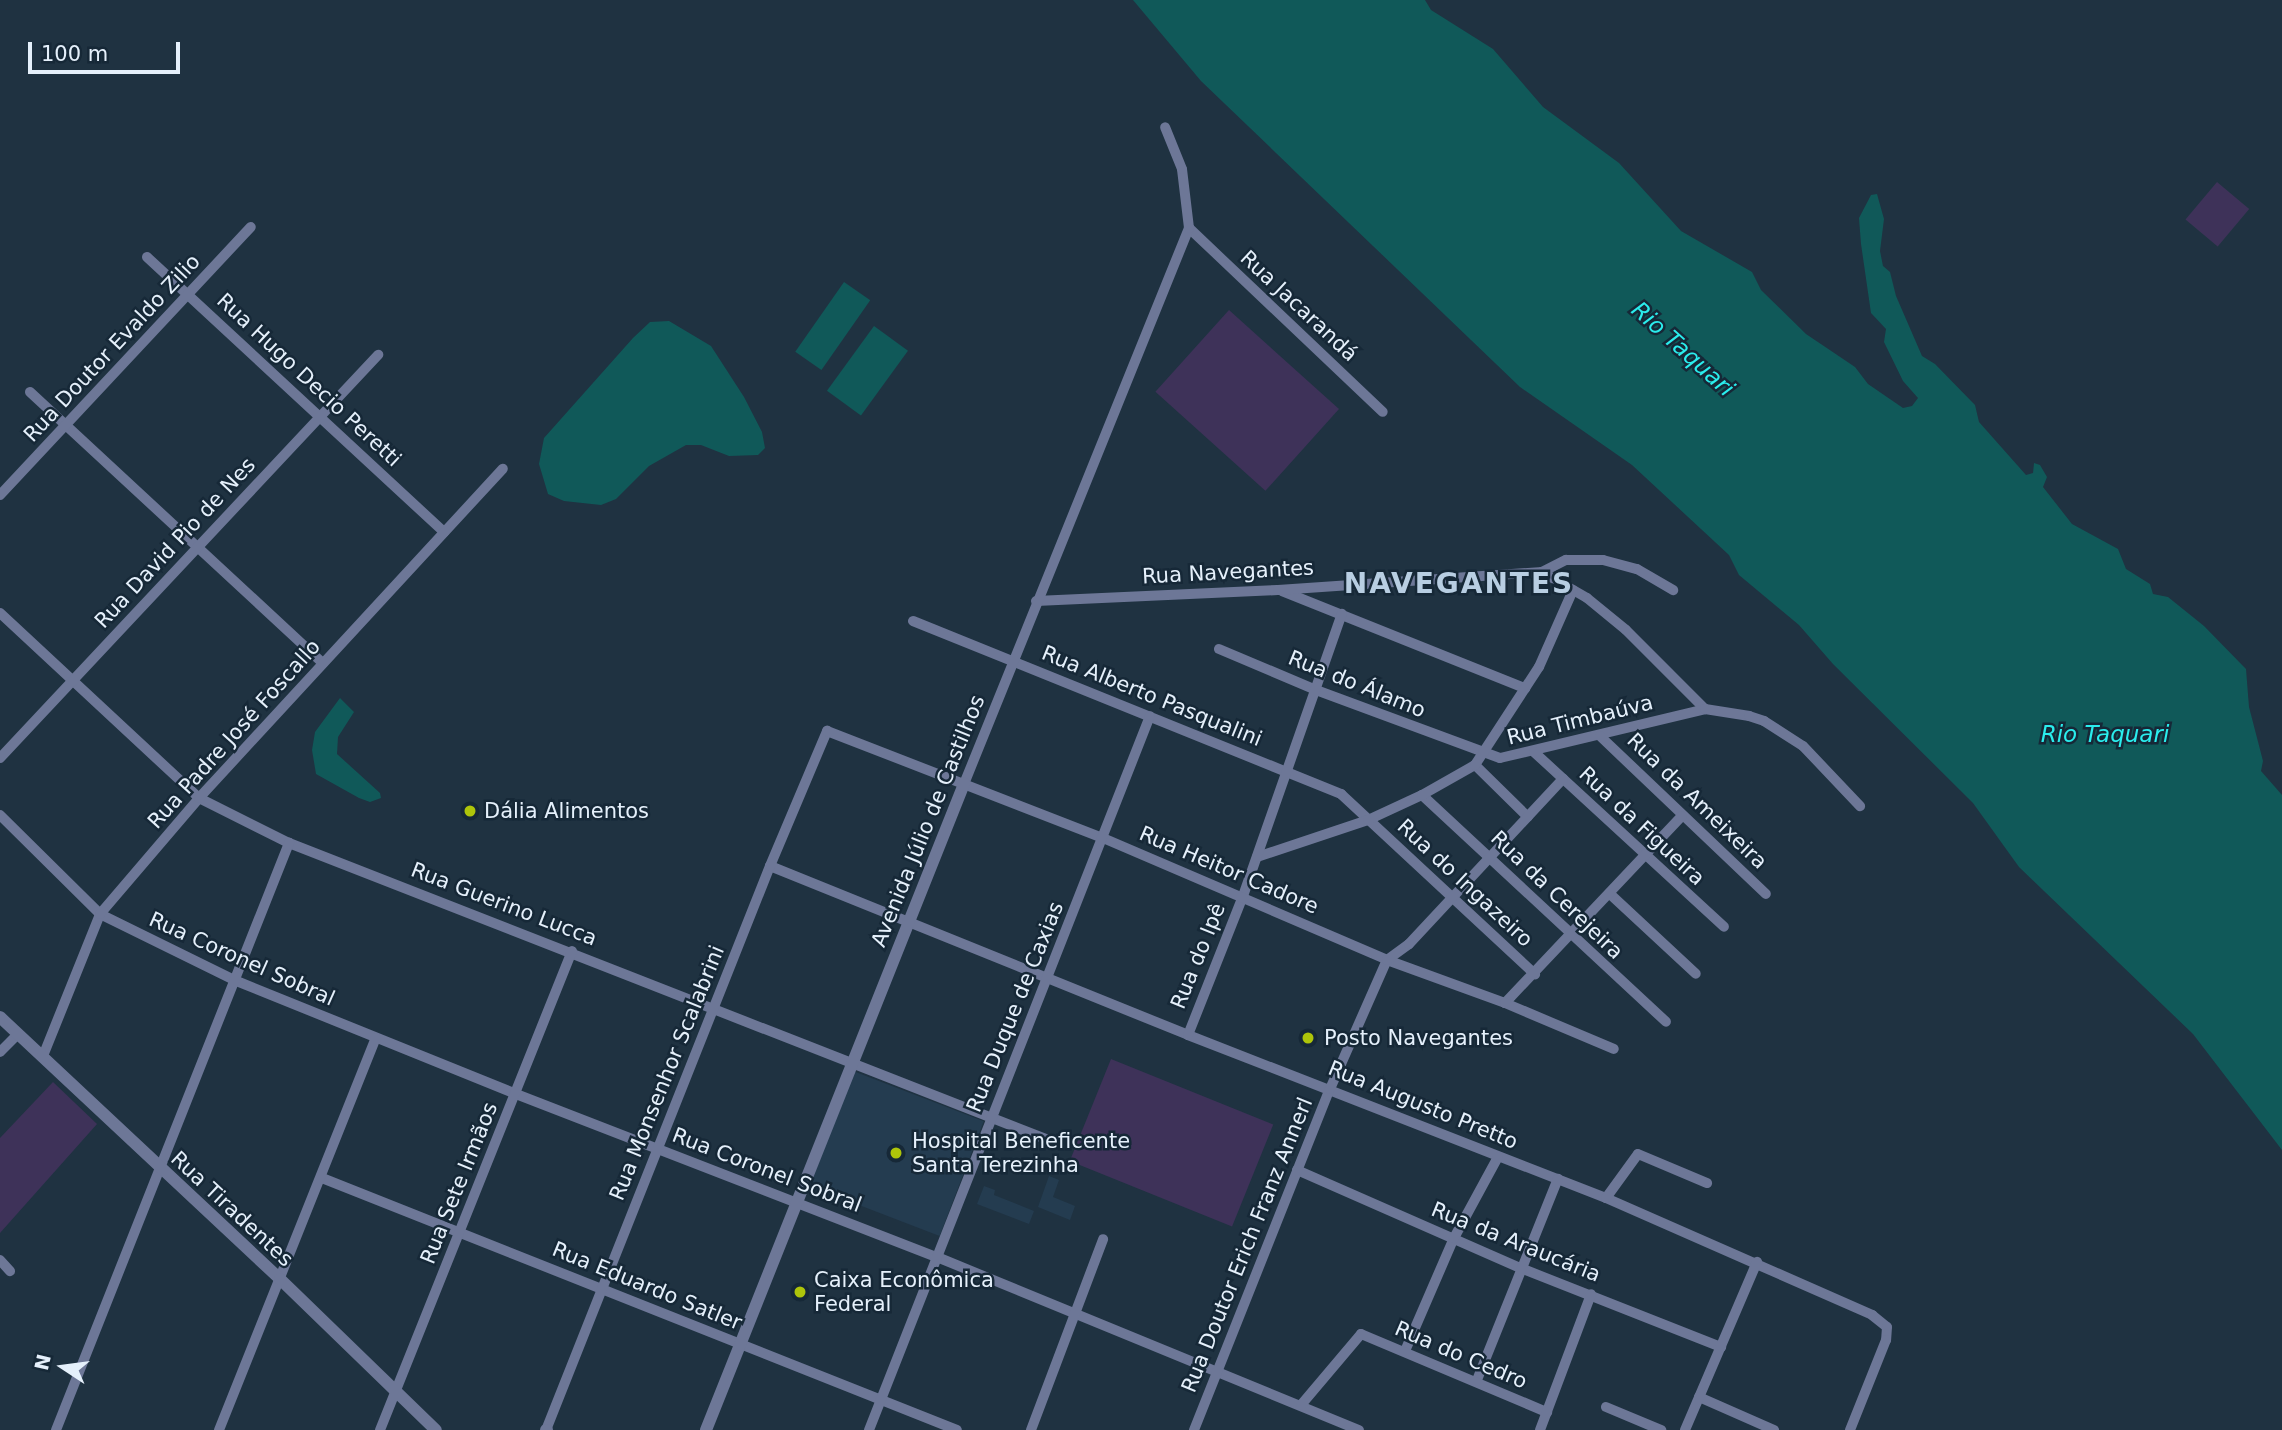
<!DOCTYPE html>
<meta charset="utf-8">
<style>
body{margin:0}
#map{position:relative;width:2282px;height:1430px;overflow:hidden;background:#1f3241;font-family:"DejaVu Sans",sans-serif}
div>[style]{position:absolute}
.built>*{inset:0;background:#243c50;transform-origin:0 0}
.green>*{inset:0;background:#3e3259;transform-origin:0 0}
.water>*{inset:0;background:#105959;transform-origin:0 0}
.minor>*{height:10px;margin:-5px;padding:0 5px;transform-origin:5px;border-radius:5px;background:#6d7797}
.tertiary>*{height:12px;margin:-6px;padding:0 6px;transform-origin:6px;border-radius:6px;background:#6d7797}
.dots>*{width:19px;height:19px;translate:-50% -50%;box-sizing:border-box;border:4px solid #162837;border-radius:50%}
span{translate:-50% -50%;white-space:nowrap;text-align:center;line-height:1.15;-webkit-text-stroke:5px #162837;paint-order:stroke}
.street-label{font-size:21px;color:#e5f0fb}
.poi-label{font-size:21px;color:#e5f0fb}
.left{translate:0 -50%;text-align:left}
.water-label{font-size:23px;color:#2aeded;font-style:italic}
.district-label{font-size:28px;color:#b8cee2;font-weight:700;letter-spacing:2px}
.north{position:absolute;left:28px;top:1332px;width:70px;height:70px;-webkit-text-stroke:5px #162837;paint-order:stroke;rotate:283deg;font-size:19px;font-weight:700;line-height:28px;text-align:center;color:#e5f0fb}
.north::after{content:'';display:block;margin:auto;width:24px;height:32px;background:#e5f0fb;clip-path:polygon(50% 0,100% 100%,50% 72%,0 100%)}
.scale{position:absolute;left:28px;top:42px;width:152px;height:32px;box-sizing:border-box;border:4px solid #e5f0fb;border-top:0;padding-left:9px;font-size:21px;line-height:24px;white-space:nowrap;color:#e5f0fb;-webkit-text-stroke:5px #162837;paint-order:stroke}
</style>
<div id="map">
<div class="built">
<div style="left:853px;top:1071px;width:140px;height:123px;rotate:21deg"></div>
<div style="clip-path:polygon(1049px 1176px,1059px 1180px,1053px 1197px,1075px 1206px,1070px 1220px,1038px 1207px)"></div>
<div style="clip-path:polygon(984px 1186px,995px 1190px,994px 1195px,1034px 1211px,1029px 1224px,977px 1204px)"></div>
</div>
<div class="green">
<div style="left:2217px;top:182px;width:42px;height:49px;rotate:40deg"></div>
<div style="left:1229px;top:310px;width:148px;height:110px;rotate:42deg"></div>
<div style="left:1111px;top:1059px;width:175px;height:110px;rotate:22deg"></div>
<div style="clip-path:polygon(53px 1082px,97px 1124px,0 1233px,0 1138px)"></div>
</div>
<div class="water">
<div style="clip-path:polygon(1133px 0,1425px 0,1431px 10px,1493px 49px,1543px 107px,1619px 163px,1681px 231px,1752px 272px,1761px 290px,1806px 334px,1855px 367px,1868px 384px,1903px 408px,1912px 406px,1918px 398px,1903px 381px,1884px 342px,1886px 329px,1871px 313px,1861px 244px,1859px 218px,1871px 195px,1877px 194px,1884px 219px,1880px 251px,1883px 266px,1890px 272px,1896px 296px,1922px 356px,1935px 364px,1975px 405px,1979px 422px,2026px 475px,2033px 473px,2034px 463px,2040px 465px,2047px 477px,2043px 487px,2072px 524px,2118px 549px,2126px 569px,2150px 584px,2153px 594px,2168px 597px,2204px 626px,2246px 669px,2249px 707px,2263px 761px,2261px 771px,2282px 795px,2282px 1150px,2193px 1034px,2019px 867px,1973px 803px,1833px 664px,1799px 625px,1739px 575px,1729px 555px,1632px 465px,1520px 387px,1201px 81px)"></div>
<div style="left:844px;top:282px;width:32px;height:85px;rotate:35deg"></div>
<div style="clip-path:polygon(669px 321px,711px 346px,744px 397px,762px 432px,765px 448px,758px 455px,729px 456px,701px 445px,686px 445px,649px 466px,616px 499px,601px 505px,564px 501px,548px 494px,539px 464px,544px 438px,633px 338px,650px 322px)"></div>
<div style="left:874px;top:326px;width:42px;height:80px;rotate:36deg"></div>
<div style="clip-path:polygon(340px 698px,354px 712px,338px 737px,337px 754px,380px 793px,381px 798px,370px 802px,359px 798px,316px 774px,312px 750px,315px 732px)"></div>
</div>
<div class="minor">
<div style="left:1189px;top:228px;width:267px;rotate:43.5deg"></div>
<div style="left:147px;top:257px;width:405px;rotate:42.8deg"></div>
<div style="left:30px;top:392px;width:399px;rotate:42.8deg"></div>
<div style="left:0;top:495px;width:367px;rotate:-46.9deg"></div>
<div style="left:1542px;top:572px;width:27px;rotate:-27deg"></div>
<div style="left:1566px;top:560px;width:37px"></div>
<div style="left:1603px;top:560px;width:35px;rotate:15deg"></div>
<div style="left:1637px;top:569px;width:42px;rotate:30.3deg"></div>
<div style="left:1282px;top:591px;width:262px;rotate:21.8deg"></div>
<div style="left:1036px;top:601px;width:242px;rotate:-2.6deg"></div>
<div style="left:1278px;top:590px;width:265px;rotate:-3.9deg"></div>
<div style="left:1542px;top:572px;width:52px;rotate:30deg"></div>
<div style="left:1587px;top:598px;width:50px;rotate:39.4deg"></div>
<div style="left:1626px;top:630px;width:112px;rotate:45deg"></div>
<div style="left:0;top:613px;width:272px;rotate:42.9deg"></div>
<div style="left:199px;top:798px;width:101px;rotate:26.6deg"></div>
<div style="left:289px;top:843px;width:818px;rotate:21.36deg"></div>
<div style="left:913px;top:621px;width:462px;rotate:22deg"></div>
<div style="left:1341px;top:794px;width:265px;rotate:42.9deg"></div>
<div style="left:1219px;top:649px;width:105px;rotate:22.9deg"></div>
<div style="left:1316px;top:690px;width:196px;rotate:20.3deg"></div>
<div style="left:1500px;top:758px;width:211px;rotate:-13.4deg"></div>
<div style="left:1705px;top:709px;width:45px;rotate:9deg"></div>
<div style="left:1749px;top:716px;width:16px;rotate:18deg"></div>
<div style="left:1764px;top:721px;width:46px;rotate:32.7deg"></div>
<div style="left:1803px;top:746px;width:83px;rotate:46.5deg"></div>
<div style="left:1600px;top:736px;width:229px;rotate:43.6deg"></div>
<div style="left:1534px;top:752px;width:258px;rotate:42.6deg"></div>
<div style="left:0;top:758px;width:553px;rotate:-46.83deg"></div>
<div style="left:1475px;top:765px;width:74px;rotate:44.5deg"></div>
<div style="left:964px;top:784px;width:600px;rotate:-67.97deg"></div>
<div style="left:1189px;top:228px;width:59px;rotate:-96.8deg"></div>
<div style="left:1182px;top:169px;width:45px;rotate:-112deg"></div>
<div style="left:1422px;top:795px;width:333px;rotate:42.9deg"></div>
<div style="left:0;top:815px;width:141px;rotate:44.7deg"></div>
<div style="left:100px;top:914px;width:149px;rotate:26.2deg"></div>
<div style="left:234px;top:980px;width:304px;rotate:22deg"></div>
<div style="left:516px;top:1094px;width:451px;rotate:21.2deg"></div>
<div style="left:937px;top:1257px;width:456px;rotate:22.3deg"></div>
<div style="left:1257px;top:857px;width:117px;rotate:-18.4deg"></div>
<div style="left:1368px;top:820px;width:60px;rotate:-24.8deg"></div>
<div style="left:1422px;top:795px;width:61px;rotate:-29.5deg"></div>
<div style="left:1475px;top:765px;width:117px;rotate:-56.9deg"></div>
<div style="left:1539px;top:667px;width:84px;rotate:-66.2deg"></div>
<div style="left:770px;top:866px;width:451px;rotate:22deg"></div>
<div style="left:1188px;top:1035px;width:449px;rotate:21.3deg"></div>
<div style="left:1606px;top:1198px;width:291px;rotate:23.7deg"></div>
<div style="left:1872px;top:1315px;width:19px;rotate:39deg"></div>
<div style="left:1887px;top:1327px;width:13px;rotate:94deg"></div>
<div style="left:1886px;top:1340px;width:97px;rotate:111.8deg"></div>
<div style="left:1610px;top:894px;width:117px;rotate:42.9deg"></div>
<div style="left:1505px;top:1003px;width:257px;rotate:-46.6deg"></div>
<div style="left:1188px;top:1035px;width:149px;rotate:-68.4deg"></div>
<div style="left:1243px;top:896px;width:299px;rotate:-70.7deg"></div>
<div style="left:0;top:1052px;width:24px;rotate:-45deg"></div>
<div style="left:43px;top:1056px;width:153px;rotate:-68.1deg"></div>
<div style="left:100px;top:914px;width:153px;rotate:-49.5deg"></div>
<div style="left:199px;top:798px;width:448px;rotate:-47.3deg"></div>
<div style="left:1297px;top:1170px;width:247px;rotate:23.7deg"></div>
<div style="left:1523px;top:1269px;width:213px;rotate:21.5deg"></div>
<div style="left:322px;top:1178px;width:683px;rotate:21.65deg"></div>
<div style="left:1606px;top:1198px;width:54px;rotate:-54deg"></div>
<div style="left:1638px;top:1154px;width:75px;rotate:22.8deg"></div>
<div style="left:0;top:1260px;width:15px;rotate:48deg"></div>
<div style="left:1405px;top:1351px;width:123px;rotate:-66.6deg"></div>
<div style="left:1454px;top:1238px;width:92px;rotate:-61.5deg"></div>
<div style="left:1477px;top:1380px;width:217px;rotate:-68.1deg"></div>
<div style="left:1699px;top:1397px;width:82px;rotate:23.7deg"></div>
<div style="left:1301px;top:1405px;width:93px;rotate:-49.8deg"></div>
<div style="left:1361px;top:1334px;width:202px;rotate:22.8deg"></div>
<div style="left:1606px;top:1407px;width:60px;rotate:22.7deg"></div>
<div style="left:56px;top:1430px;width:632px;rotate:-68.35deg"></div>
<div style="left:219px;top:1430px;width:422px;rotate:-68.2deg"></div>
<div style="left:380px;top:1430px;width:516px;rotate:-68.16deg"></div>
<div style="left:546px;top:1430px;width:607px;rotate:-68.34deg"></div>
<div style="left:770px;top:866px;width:147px;rotate:-67.1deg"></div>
<div style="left:827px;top:731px;width:296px;rotate:21.2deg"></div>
<div style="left:1103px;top:838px;width:309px;rotate:23.2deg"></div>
<div style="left:1387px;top:960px;width:126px;rotate:20deg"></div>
<div style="left:1505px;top:1003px;width:118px;rotate:22.9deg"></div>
<div style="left:869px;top:1430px;width:767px;rotate:-68.52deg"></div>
<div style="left:1031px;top:1430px;width:204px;rotate:-69.3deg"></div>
<div style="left:1194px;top:1430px;width:367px;rotate:-68.3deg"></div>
<div style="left:1330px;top:1089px;width:141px;rotate:-66.2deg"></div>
<div style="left:1387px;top:960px;width:27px;rotate:-36deg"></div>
<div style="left:1409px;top:944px;width:226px;rotate:-47deg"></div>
<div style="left:1540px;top:1430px;width:145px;rotate:-69.4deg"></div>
<div style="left:1685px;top:1430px;width:183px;rotate:-66.8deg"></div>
</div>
<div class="tertiary">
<div style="left:0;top:1017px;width:383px;rotate:43.1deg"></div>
<div style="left:280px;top:1279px;width:217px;rotate:44.1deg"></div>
<div style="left:546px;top:1430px;width:1px"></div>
<div style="left:706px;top:1430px;width:696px;rotate:-68.23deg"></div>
</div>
<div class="dots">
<div style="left:470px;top:811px;background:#aec50a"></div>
<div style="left:1308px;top:1038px;background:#aec50a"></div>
<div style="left:896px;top:1153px;background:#aec50a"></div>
<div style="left:800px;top:1292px;background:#aec50a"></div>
</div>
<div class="street-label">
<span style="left:1299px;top:306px;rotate:43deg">Rua Jacarandá</span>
<span style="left:112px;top:348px;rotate:-47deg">Rua Doutor Evaldo Zilio</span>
<span style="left:309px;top:380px;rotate:43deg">Rua Hugo Decio Peretti</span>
<span style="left:175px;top:543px;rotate:-47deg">Rua David Pio de Nes</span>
<span style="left:1228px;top:572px;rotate:-3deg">Rua Navegantes</span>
<span style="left:1357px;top:684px;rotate:22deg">Rua do Álamo</span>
<span style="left:1152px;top:696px;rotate:22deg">Rua Alberto Pasqualini</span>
<span style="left:1580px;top:720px;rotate:-14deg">Rua Timbaúva</span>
<span style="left:234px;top:734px;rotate:-48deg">Rua Padre José Foscallo</span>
<span style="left:1697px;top:801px;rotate:44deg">Rua da Ameixeira</span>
<span style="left:928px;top:821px;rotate:-68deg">Avenida Júlio de Castilhos</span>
<span style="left:1642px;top:826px;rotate:43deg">Rua da Figueira</span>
<span style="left:1229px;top:870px;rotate:23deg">Rua Heitor Cadore</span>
<span style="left:1465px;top:883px;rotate:43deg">Rua do Ingazeiro</span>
<span style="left:1557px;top:895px;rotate:44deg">Rua da Cerejeira</span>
<span style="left:504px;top:904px;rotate:21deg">Rua Guerino Lucca</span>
<span style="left:1198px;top:956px;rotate:-68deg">Rua do Ipê</span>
<span style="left:242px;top:959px;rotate:24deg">Rua Coronel Sobral</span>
<span style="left:1015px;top:1007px;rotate:-68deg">Rua Duque de Caxias</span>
<span style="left:667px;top:1073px;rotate:-68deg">Rua Monsenhor Scalabrini</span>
<span style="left:1423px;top:1105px;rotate:22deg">Rua Augusto Pretto</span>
<span style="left:767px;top:1170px;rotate:21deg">Rua Coronel Sobral</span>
<span style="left:459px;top:1183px;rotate:-68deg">Rua Sete Irmãos</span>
<span style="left:232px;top:1209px;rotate:43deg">Rua Tiradentes</span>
<span style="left:1516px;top:1242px;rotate:22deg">Rua da Araucária</span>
<span style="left:1247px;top:1245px;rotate:-68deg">Rua Doutor Erich Franz Annerl</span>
<span style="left:647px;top:1286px;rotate:22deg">Rua Eduardo Satler</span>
<span style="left:1461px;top:1355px;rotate:23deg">Rua do Cedro</span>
</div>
<div class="poi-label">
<span class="left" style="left:484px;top:811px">Dália Alimentos</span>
<span class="left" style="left:1324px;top:1038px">Posto Navegantes</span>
<span class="left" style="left:912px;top:1153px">Hospital Beneficente<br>Santa Terezinha</span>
<span class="left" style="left:814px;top:1292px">Caixa Econômica<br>Federal</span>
</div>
<div class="water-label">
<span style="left:1683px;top:349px;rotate:42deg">Rio Taquari</span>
<span style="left:2105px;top:734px">Rio Taquari</span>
</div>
<div class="district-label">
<span style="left:1459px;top:584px">NAVEGANTES</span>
</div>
<div class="north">N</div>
<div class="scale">100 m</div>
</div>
